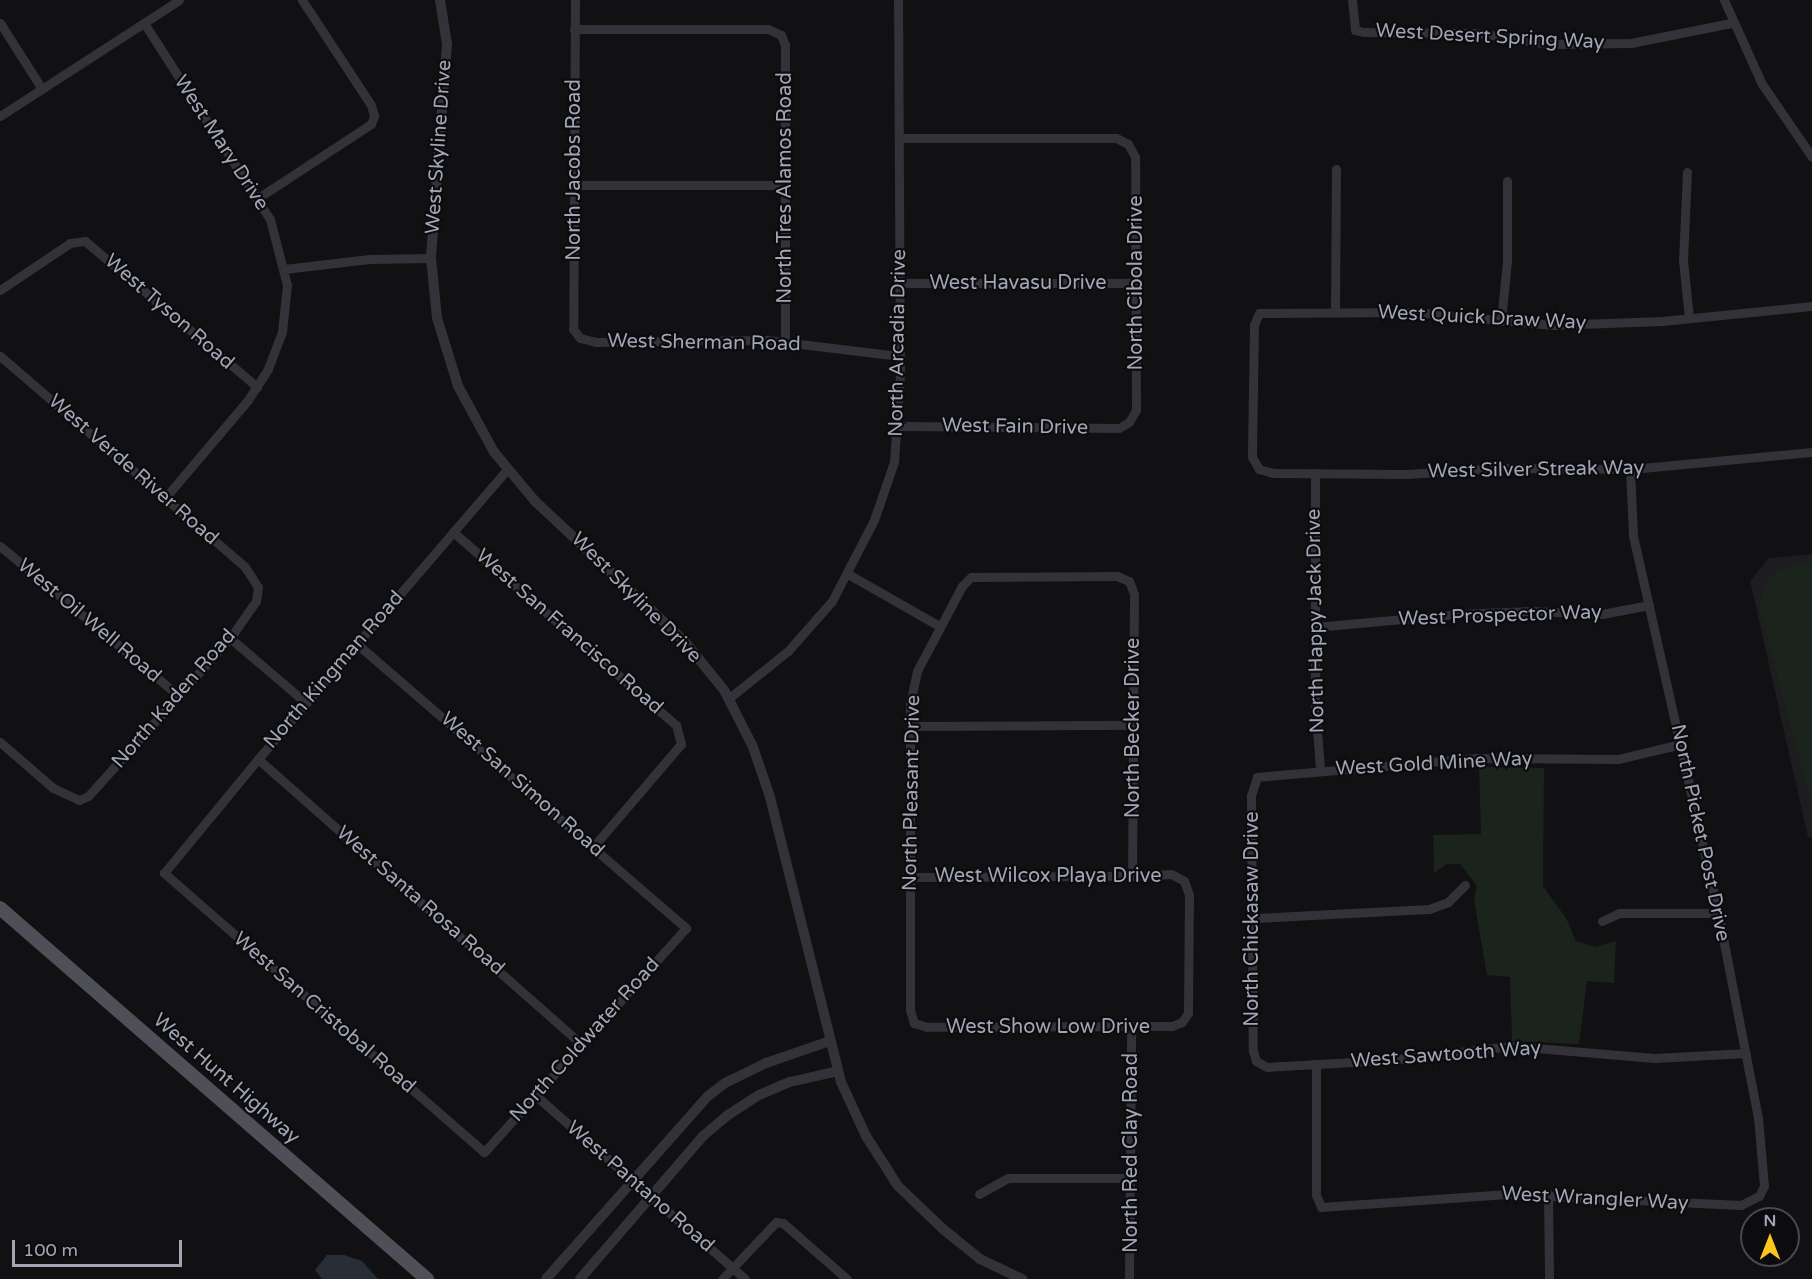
<!DOCTYPE html>
<style>
body{margin:0}
#map{position:relative;width:1812px;height:1279px;overflow:hidden;background:#111113;font-family:"Varela Round",sans-serif}
div>[style]{position:absolute}
.built>*{inset:0;background:#1d1d20}
.green>*{inset:0;background:#1b231d}
.water>*{inset:0;background:#272e37}
.minor>*{height:9px;margin:-4.5px;padding:0 4.5px;transform-origin:4.5px;border-radius:4.5px;background:#323238}
.tertiary>*{height:10px;margin:-5px;padding:0 5px;transform-origin:5px;border-radius:5px;background:#323238}
.primary>*{height:14px;margin:-7px;padding:0 7px;transform-origin:7px;border-radius:7px;background:#4e4f57}
span{translate:-50% -50%;white-space:nowrap;text-align:center;line-height:1.15;-webkit-text-stroke:4.5px #0c0c0e;paint-order:stroke}
.street-label{font-size:20px;color:#a1a5b4}
.north{position:absolute;left:1740px;top:1207px;width:60px;height:60px;box-sizing:border-box;background:#0c0c0e;border:2px solid #484950;border-radius:50%;rotate:0deg;font-size:16px;font-weight:700;line-height:24px;text-align:center;color:#a1a5b4}
.north::after{content:'';display:block;margin:auto;width:21px;height:27px;background:#fdc61e;clip-path:polygon(50% 0,100% 100%,50% 72%,0 100%)}
.scale{position:absolute;left:12px;top:1240px;width:170px;height:27px;box-sizing:border-box;border:3px solid #a1a5b4;border-top:0;padding-left:8px;font-size:18px;line-height:21px;white-space:nowrap;color:#a1a5b4;-webkit-text-stroke:4px #0c0c0e;paint-order:stroke}
</style>
<div id="map">
<div class="built">
<div style="clip-path:polygon(1812px 554px,1812px 837px,1808px 837px,1750px 581px,1769px 558px)"></div>
</div>
<div class="green">
<div style="clip-path:polygon(1812px 561px,1812px 806px,1759px 607px,1766px 582px,1779px 569px)"></div>
<div style="clip-path:polygon(1479px 767px,1544px 768px,1543px 886px,1566px 918px,1576px 941px,1595px 947px,1616px 941px,1614px 983px,1587px 981px,1579px 1044px,1512px 1041px,1510px 977px,1487px 975px,1474px 900px,1477px 886px,1460px 864px,1447px 864px,1434px 873px,1433px 835px,1481px 834px)"></div>
</div>
<div class="water">
<div style="clip-path:polygon(327px 1255px,344px 1255px,362px 1261px,378px 1279px,322px 1279px,315px 1270px)"></div>
</div>
<div class="minor">
<div style="left:575px;top:0;width:329px;rotate:90.3deg"></div>
<div style="left:573px;top:329px;width:11px;rotate:52deg"></div>
<div style="left:580px;top:338px;width:16px;rotate:14deg"></div>
<div style="left:596px;top:342px;width:171px;rotate:-0.7deg"></div>
<div style="left:767px;top:340px;width:134px;rotate:6.9deg"></div>
<div style="left:1352px;top:0;width:30px;rotate:84deg"></div>
<div style="left:1355px;top:30px;width:9px;rotate:13deg"></div>
<div style="left:1364px;top:32px;width:113px;rotate:0.5deg"></div>
<div style="left:1477px;top:33px;width:73px;rotate:8.7deg"></div>
<div style="left:1549px;top:44px;width:82px;rotate:-0.7deg"></div>
<div style="left:1631px;top:43px;width:102px;rotate:-11.3deg"></div>
<div style="left:1724px;top:0;width:92px;rotate:65.7deg"></div>
<div style="left:1762px;top:84px;width:88px;rotate:55.6deg"></div>
<div style="left:0;top:23px;width:78px;rotate:57.5deg"></div>
<div style="left:144px;top:23px;width:233px;rotate:57.3deg"></div>
<div style="left:270px;top:219px;width:68px;rotate:75.6deg"></div>
<div style="left:287px;top:285px;width:47px;rotate:96.1deg"></div>
<div style="left:282px;top:332px;width:40px;rotate:111deg"></div>
<div style="left:268px;top:369px;width:37px;rotate:123deg"></div>
<div style="left:248px;top:400px;width:128px;rotate:130.3deg"></div>
<div style="left:574px;top:29px;width:194px"></div>
<div style="left:768px;top:29px;width:14px;rotate:25deg"></div>
<div style="left:781px;top:35px;width:11px;rotate:68deg"></div>
<div style="left:785px;top:45px;width:297px;rotate:90deg"></div>
<div style="left:0;top:116px;width:213px;rotate:-32.9deg"></div>
<div style="left:1687px;top:172px;width:88px;rotate:92.6deg"></div>
<div style="left:1683px;top:260px;width:58px;rotate:84.1deg"></div>
<div style="left:574px;top:185px;width:212px"></div>
<div style="left:258px;top:198px;width:135px;rotate:-33.2deg"></div>
<div style="left:371px;top:124px;width:9px;rotate:-69deg"></div>
<div style="left:374px;top:116px;width:11px;rotate:-105deg"></div>
<div style="left:371px;top:105px;width:126px;rotate:-123.3deg"></div>
<div style="left:284px;top:269px;width:86px;rotate:-6.7deg"></div>
<div style="left:369px;top:259px;width:62px;rotate:-0.9deg"></div>
<div style="left:900px;top:283px;width:236px"></div>
<div style="left:0;top:290px;width:84px;rotate:-33.9deg"></div>
<div style="left:70px;top:243px;width:15px;rotate:-8deg"></div>
<div style="left:85px;top:241px;width:226px;rotate:40.3deg"></div>
<div style="left:1812px;top:306px;width:151px;rotate:174.3deg"></div>
<div style="left:1662px;top:321px;width:109px;rotate:177.9deg"></div>
<div style="left:1553px;top:325px;width:140px;rotate:-174.7deg"></div>
<div style="left:1414px;top:312px;width:155px;rotate:179.6deg"></div>
<div style="left:1259px;top:313px;width:13px;rotate:113deg"></div>
<div style="left:1254px;top:325px;width:132px;rotate:90.9deg"></div>
<div style="left:1252px;top:457px;width:14px;rotate:60deg"></div>
<div style="left:1259px;top:469px;width:15px;rotate:16deg"></div>
<div style="left:1273px;top:473px;width:134px;rotate:0.4deg"></div>
<div style="left:1407px;top:474px;width:91px;rotate:-3.8deg"></div>
<div style="left:1498px;top:468px;width:133px;rotate:0.4deg"></div>
<div style="left:1631px;top:469px;width:182px;rotate:-5.4deg"></div>
<div style="left:1335px;top:311px;width:142px;rotate:-89.6deg"></div>
<div style="left:1501px;top:321px;width:60px;rotate:-84.3deg"></div>
<div style="left:1507px;top:261px;width:80px;rotate:-90deg"></div>
<div style="left:0;top:356px;width:323px;rotate:40.7deg"></div>
<div style="left:245px;top:567px;width:24px;rotate:57deg"></div>
<div style="left:258px;top:587px;width:14px;rotate:98deg"></div>
<div style="left:256px;top:601px;width:45px;rotate:125.1deg"></div>
<div style="left:230px;top:638px;width:212px;rotate:131.9deg"></div>
<div style="left:88px;top:796px;width:10px;rotate:156deg"></div>
<div style="left:79px;top:800px;width:29px;rotate:-155deg"></div>
<div style="left:53px;top:788px;width:70px;rotate:-139deg"></div>
<div style="left:899px;top:426px;width:220px;rotate:0.5deg"></div>
<div style="left:1119px;top:428px;width:12px;rotate:-31deg"></div>
<div style="left:1129px;top:422px;width:14px;rotate:-60deg"></div>
<div style="left:1136px;top:410px;width:253px;rotate:-90.2deg"></div>
<div style="left:1135px;top:157px;width:15px;rotate:-118deg"></div>
<div style="left:1128px;top:144px;width:13px;rotate:-153deg"></div>
<div style="left:1116px;top:138px;width:217px;rotate:180deg"></div>
<div style="left:1315px;top:473px;width:232px;rotate:90deg"></div>
<div style="left:1315px;top:705px;width:64px;rotate:85.5deg"></div>
<div style="left:453px;top:532px;width:295px;rotate:40.9deg"></div>
<div style="left:676px;top:725px;width:20px;rotate:75deg"></div>
<div style="left:681px;top:744px;width:134px;rotate:130.5deg"></div>
<div style="left:0;top:546px;width:234px;rotate:40deg"></div>
<div style="left:848px;top:574px;width:105px;rotate:29.7deg"></div>
<div style="left:1315px;top:627px;width:145px;rotate:-5.2deg"></div>
<div style="left:1459px;top:614px;width:73px;rotate:-2.4deg"></div>
<div style="left:1532px;top:611px;width:70px;rotate:2.5deg"></div>
<div style="left:1602px;top:614px;width:48px;rotate:-10.8deg"></div>
<div style="left:230px;top:638px;width:100px;rotate:40.5deg"></div>
<div style="left:357px;top:644px;width:435px;rotate:40.8deg"></div>
<div style="left:686px;top:928px;width:302px;rotate:132deg"></div>
<div style="left:484px;top:1152px;width:425px;rotate:-138.9deg"></div>
<div style="left:164px;top:873px;width:148px;rotate:-50.5deg"></div>
<div style="left:258px;top:759px;width:382px;rotate:-49.3deg"></div>
<div style="left:728px;top:699px;width:77px;rotate:-38.7deg"></div>
<div style="left:788px;top:651px;width:67px;rotate:-48.7deg"></div>
<div style="left:832px;top:601px;width:91px;rotate:-62.6deg"></div>
<div style="left:874px;top:520px;width:61px;rotate:-71deg"></div>
<div style="left:894px;top:462px;width:88px;rotate:-86.1deg"></div>
<div style="left:900px;top:374px;width:374px;rotate:-90.3deg"></div>
<div style="left:910px;top:726px;width:223px;rotate:-0.3deg"></div>
<div style="left:1681px;top:744px;width:65px;rotate:166.6deg"></div>
<div style="left:1618px;top:759px;width:141px;rotate:-179.6deg"></div>
<div style="left:1477px;top:758px;width:221px;rotate:175.1deg"></div>
<div style="left:1257px;top:777px;width:19px;rotate:108deg"></div>
<div style="left:1251px;top:795px;width:256px;rotate:89.6deg"></div>
<div style="left:1253px;top:1051px;width:10px;rotate:73deg"></div>
<div style="left:1256px;top:1061px;width:13px;rotate:29deg"></div>
<div style="left:1267px;top:1067px;width:122px;rotate:-3.3deg"></div>
<div style="left:1389px;top:1060px;width:123px;rotate:-6.5deg"></div>
<div style="left:1511px;top:1046px;width:144px;rotate:4.8deg"></div>
<div style="left:1655px;top:1058px;width:91px;rotate:-3.1deg"></div>
<div style="left:258px;top:759px;width:431px;rotate:41.4deg"></div>
<div style="left:910px;top:877px;width:222px;rotate:-0.3deg"></div>
<div style="left:1132px;top:876px;width:39px;rotate:-3deg"></div>
<div style="left:1171px;top:874px;width:15px;rotate:28deg"></div>
<div style="left:1184px;top:881px;width:15px;rotate:70deg"></div>
<div style="left:1189px;top:895px;width:118px;rotate:90.5deg"></div>
<div style="left:1188px;top:1013px;width:11px;rotate:124deg"></div>
<div style="left:1182px;top:1022px;width:11px;rotate:158deg"></div>
<div style="left:1172px;top:1026px;width:245px;rotate:179.8deg"></div>
<div style="left:927px;top:1027px;width:14px;rotate:-163deg"></div>
<div style="left:914px;top:1023px;width:14px;rotate:-107deg"></div>
<div style="left:910px;top:1010px;width:306px;rotate:-90deg"></div>
<div style="left:910px;top:704px;width:34px;rotate:-78deg"></div>
<div style="left:917px;top:671px;width:96px;rotate:-62.1deg"></div>
<div style="left:962px;top:586px;width:13px;rotate:-45deg"></div>
<div style="left:971px;top:577px;width:146px;rotate:-0.4deg"></div>
<div style="left:1117px;top:576px;width:13px;rotate:23deg"></div>
<div style="left:1129px;top:581px;width:14px;rotate:69deg"></div>
<div style="left:1134px;top:594px;width:282px;rotate:90.4deg"></div>
<div style="left:1255px;top:918px;width:174px;rotate:-3deg"></div>
<div style="left:1429px;top:909px;width:20px;rotate:-20deg"></div>
<div style="left:1448px;top:902px;width:24px;rotate:-45deg"></div>
<div style="left:1602px;top:921px;width:19px;rotate:-25deg"></div>
<div style="left:1619px;top:913px;width:99px"></div>
<div style="left:1316px;top:1064px;width:131px;rotate:90deg"></div>
<div style="left:1316px;top:1195px;width:13px;rotate:67deg"></div>
<div style="left:1321px;top:1207px;width:187px;rotate:-4deg"></div>
<div style="left:1508px;top:1194px;width:233px;rotate:2.7deg"></div>
<div style="left:1741px;top:1205px;width:20px;rotate:-27deg"></div>
<div style="left:1759px;top:1196px;width:11px;rotate:-63deg"></div>
<div style="left:1764px;top:1186px;width:68px;rotate:-95deg"></div>
<div style="left:1758px;top:1118px;width:209px;rotate:-101deg"></div>
<div style="left:1718px;top:913px;width:387px;rotate:-102.7deg"></div>
<div style="left:1633px;top:535px;width:66px;rotate:-92.6deg"></div>
<div style="left:535px;top:1095px;width:279px;rotate:41.2deg"></div>
<div style="left:979px;top:1194px;width:33px;rotate:-29deg"></div>
<div style="left:1008px;top:1178px;width:123px"></div>
<div style="left:1548px;top:1194px;width:85px;rotate:89.3deg"></div>
<div style="left:722px;top:1279px;width:79px;rotate:-46.5deg"></div>
<div style="left:776px;top:1222px;width:7px;rotate:8deg"></div>
<div style="left:783px;top:1223px;width:85px;rotate:41.2deg"></div>
<div style="left:1129px;top:1279px;width:253px;rotate:-89.5deg"></div>
</div>
<div class="tertiary">
<div style="left:440px;top:0;width:45px;rotate:81deg"></div>
<div style="left:447px;top:44px;width:215px;rotate:94.3deg"></div>
<div style="left:431px;top:258px;width:60px;rotate:84.3deg"></div>
<div style="left:437px;top:318px;width:71px;rotate:72.8deg"></div>
<div style="left:458px;top:386px;width:75px;rotate:61.4deg"></div>
<div style="left:494px;top:452px;width:64px;rotate:50.1deg"></div>
<div style="left:535px;top:501px;width:206px;rotate:43.2deg"></div>
<div style="left:685px;top:642px;width:62px;rotate:50.9deg"></div>
<div style="left:724px;top:690px;width:64px;rotate:63deg"></div>
<div style="left:753px;top:747px;width:53px;rotate:71.2deg"></div>
<div style="left:770px;top:797px;width:294px;rotate:76deg"></div>
<div style="left:841px;top:1082px;width:60px;rotate:65.2deg"></div>
<div style="left:866px;top:1136px;width:59px;rotate:57.4deg"></div>
<div style="left:898px;top:1186px;width:62px;rotate:43.7deg"></div>
<div style="left:943px;top:1229px;width:48px;rotate:39deg"></div>
<div style="left:980px;top:1259px;width:47px;rotate:25.5deg"></div>
<div style="left:546px;top:1279px;width:244px;rotate:-48.5deg"></div>
<div style="left:708px;top:1096px;width:21px;rotate:-37deg"></div>
<div style="left:725px;top:1083px;width:46px;rotate:-26deg"></div>
<div style="left:766px;top:1063px;width:68px;rotate:-19deg"></div>
<div style="left:580px;top:1279px;width:189px;rotate:-49.3deg"></div>
<div style="left:703px;top:1136px;width:33px;rotate:-40deg"></div>
<div style="left:728px;top:1115px;width:37px;rotate:-33deg"></div>
<div style="left:759px;top:1095px;width:34px;rotate:-23deg"></div>
<div style="left:790px;top:1082px;width:49px;rotate:-12.9deg"></div>
</div>
<div class="primary">
<div style="left:0;top:908px;width:566px;rotate:40.99deg"></div>
</div>
<div class="street-label">
<span style="left:1490px;top:37px;rotate:3deg">West Desert Spring Way</span>
<span style="left:221px;top:143px;rotate:57deg">West Mary Drive</span>
<span style="left:439px;top:147px;rotate:-86deg">West Skyline Drive</span>
<span style="left:574px;top:170px;rotate:-90deg">North Jacobs Road</span>
<span style="left:785px;top:188px;rotate:-90deg">North Tres Alamos Road</span>
<span style="left:1018px;top:283px">West Havasu Drive</span>
<span style="left:1136px;top:283px;rotate:-90deg">North Cibola Drive</span>
<span style="left:169px;top:312px;rotate:41deg">West Tyson Road</span>
<span style="left:1482px;top:318px;rotate:3deg">West Quick Draw Way</span>
<span style="left:704px;top:343px;rotate:1deg">West Sherman Road</span>
<span style="left:898px;top:343px;rotate:-89deg">North Arcadia Drive</span>
<span style="left:1015px;top:427px;rotate:1deg">West Fain Drive</span>
<span style="left:133px;top:470px;rotate:41deg">West Verde River Road</span>
<span style="left:1536px;top:470px;rotate:-1deg">West Silver Streak Way</span>
<span style="left:636px;top:598px;rotate:45deg">West Skyline Drive</span>
<span style="left:1500px;top:616px;rotate:-2deg">West Prospector Way</span>
<span style="left:89px;top:621px;rotate:40deg">West Oil Well Road</span>
<span style="left:1316px;top:621px;rotate:-91deg">North Happy Jack Drive</span>
<span style="left:569px;top:632px;rotate:41deg">West San Francisco Road</span>
<span style="left:334px;top:670px;rotate:-49deg">North Kingman Road</span>
<span style="left:174px;top:699px;rotate:-49deg">North Kaden Road</span>
<span style="left:1133px;top:728px;rotate:-90deg">North Becker Drive</span>
<span style="left:1434px;top:764px;rotate:-3deg">West Gold Mine Way</span>
<span style="left:522px;top:785px;rotate:41deg">West San Simon Road</span>
<span style="left:912px;top:793px;rotate:-89deg">North Pleasant Drive</span>
<span style="left:1700px;top:833px;rotate:78deg">North Picket Post Drive</span>
<span style="left:1048px;top:876px">West Wilcox Playa Drive</span>
<span style="left:420px;top:901px;rotate:41deg">West Santa Rosa Road</span>
<span style="left:1252px;top:919px;rotate:-90deg">North Chickasaw Drive</span>
<span style="left:324px;top:1013px;rotate:41deg">West San Cristobal Road</span>
<span style="left:1048px;top:1027px">West Show Low Drive</span>
<span style="left:585px;top:1040px;rotate:-48deg">North Coldwater Road</span>
<span style="left:1446px;top:1055px;rotate:-4deg">West Sawtooth Way</span>
<span style="left:226px;top:1079px;rotate:41deg">West Hunt Highway</span>
<span style="left:1131px;top:1153px;rotate:-90deg">North Red Clay Road</span>
<span style="left:640px;top:1187px;rotate:41deg">West Pantano Road</span>
<span style="left:1595px;top:1199px;rotate:3deg">West Wrangler Way</span>
</div>
<div class="north">N</div>
<div class="scale">100 m</div>
</div>
